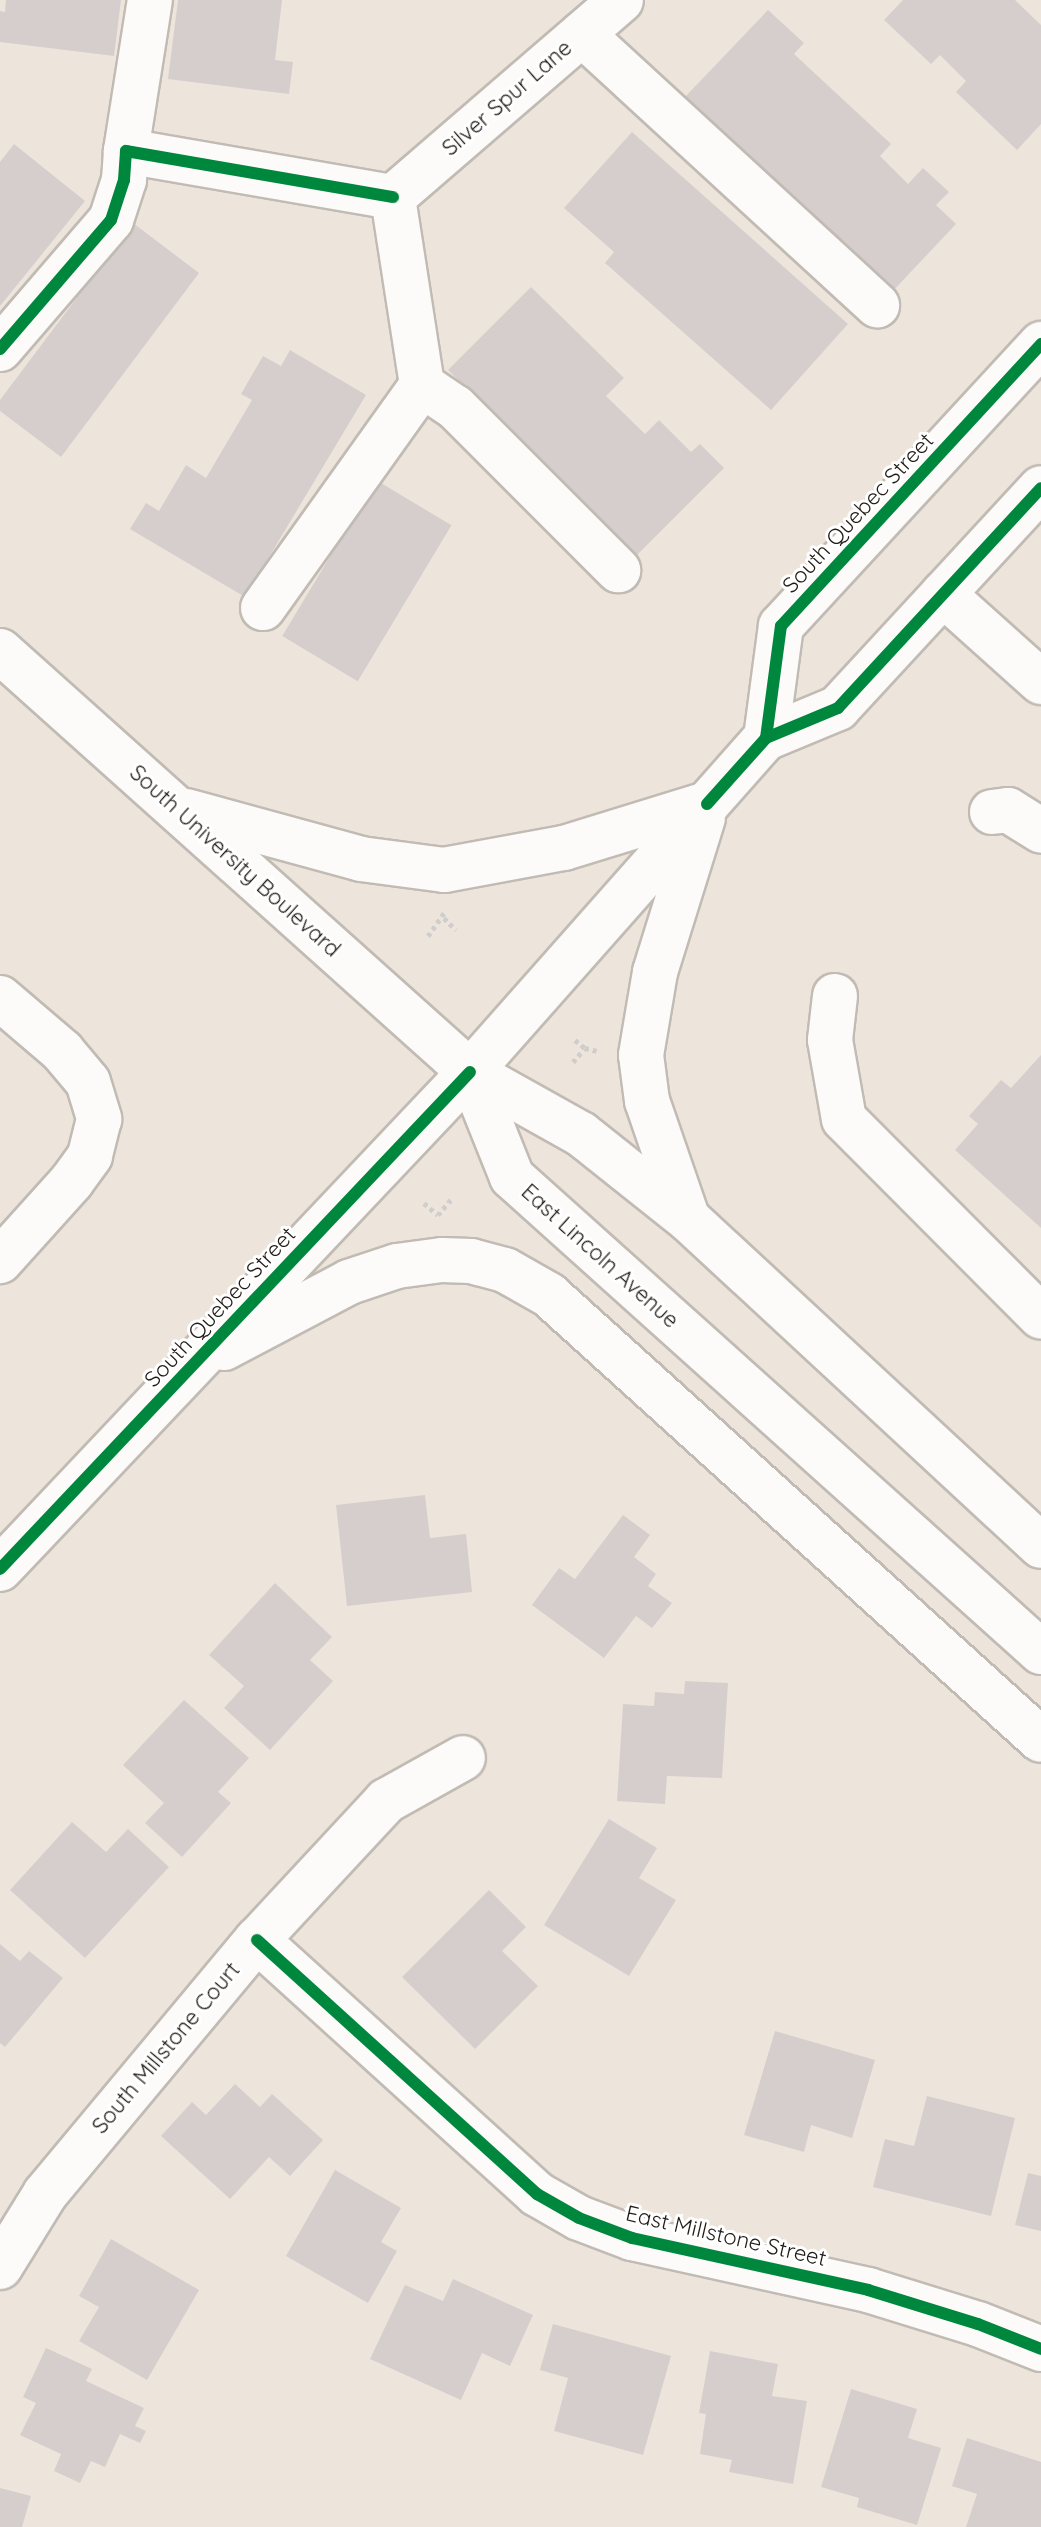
<!DOCTYPE html>
<style>
body{margin:0}
#map{position:relative;width:1041px;height:2527px;overflow:hidden;background:#ede5dc;font-family:Quicksand,sans-serif}
div>[style]{position:absolute}
.building>*{inset:0;background:#d5cecd;transform-origin:0 0}
.path>*{height:5px;margin-top:-2.5px;transform-origin:0;background:repeating-linear-gradient(90deg,#d0cecc 0 4px,transparent 0 8px)}
.roads{filter:drop-shadow(2px 0 #c1bbb4) drop-shadow(-2px 0 #c1bbb4) drop-shadow(0 2px #c1bbb4) drop-shadow(0 -2px #c1bbb4)}
.minor>*{height:44px;margin:-22px;padding:0 22px;transform-origin:22px;border-radius:22px;background:#fcfbfa}
.major>*{height:44px;margin:-22px;padding:0 22px;transform-origin:22px;border-radius:22px;background:#fcfbfa}
.cycleway>*{height:12px;margin:-6px;padding:0 6px;transform-origin:6px;border-radius:6px;background:#00873e}
span{translate:-50% -50%;white-space:nowrap;text-align:center;line-height:1.15;-webkit-text-stroke:6px #fff;paint-order:stroke}
.street-label{font-size:22px;color:#201b16}
</style>
<div id="map">
<div class="building">
<div style="clip-path:polygon(6px 0,121px 0,114px 56px,0 42px,0 11px,5px 12px)"></div>
<div style="clip-path:polygon(178px 0,282px 0,275px 60px,293px 62px,289px 94px,168px 79px)"></div>
<div style="clip-path:polygon(903px 0,1015px 0,1041px 25px,1041px 124px,1017px 150px,956px 92px,966px 81px,940px 55px,931px 64px,884px 20px)"></div>
<div style="clip-path:polygon(768px 10px,804px 43px,794px 54px,891px 144px,880px 156px,908px 184px,923px 168px,949px 192px,936px 205px,956px 224px,891px 293px,684px 98px)"></div>
<div style="clip-path:polygon(632px 132px,848px 324px,771px 410px,605px 263px,614px 252px,564px 208px)"></div>
<div style="clip-path:polygon(14px 144px,85px 201px,0 306px,0 162px)"></div>
<div style="clip-path:polygon(133px 223px,199px 273px,61px 457px,0 411px,0 400px)"></div>
<div style="clip-path:polygon(531px 287px,624px 378px,606px 396px,645px 434px,659px 420px,691px 452px,700px 444px,724px 468px,636px 556px,448px 370px)"></div>
<div style="clip-path:polygon(290px 350px,366px 395px,245px 597px,130px 529px,146px 503px,159px 511px,186px 465px,206px 478px,252px 400px,241px 394px,263px 356px,281px 366px)"></div>
<div style="left:376px;top:480px;width:88px;height:182px;rotate:31deg"></div>
<div style="clip-path:polygon(1041px 1055px,1041px 1228px,955px 1150px,978px 1124px,969px 1116px,1001px 1080px,1011px 1088px)"></div>
<div style="clip-path:polygon(425px 1495px,430px 1538px,466px 1534px,472px 1592px,347px 1606px,336px 1505px)"></div>
<div style="clip-path:polygon(623px 1515px,650px 1535px,634px 1557px,656px 1574px,648px 1586px,672px 1603px,652px 1628px,636px 1616px,604px 1658px,532px 1605px,559px 1568px,575px 1579px)"></div>
<div style="clip-path:polygon(275px 1583px,332px 1637px,310px 1660px,333px 1681px,270px 1750px,224px 1708px,244px 1686px,209px 1655px)"></div>
<div style="clip-path:polygon(685px 1681px,728px 1683px,722px 1778px,667px 1776px,665px 1804px,617px 1801px,623px 1704px,654px 1706px,655px 1692px,684px 1694px)"></div>
<div style="clip-path:polygon(184px 1700px,249px 1758px,218px 1792px,231px 1803px,182px 1857px,145px 1823px,164px 1803px,123px 1765px)"></div>
<div style="clip-path:polygon(609px 1819px,657px 1848px,639px 1878px,676px 1900px,629px 1976px,544px 1925px)"></div>
<div style="clip-path:polygon(72px 1822px,106px 1852px,128px 1829px,169px 1867px,85px 1958px,10px 1890px)"></div>
<div style="clip-path:polygon(489px 1890px,526px 1927px,502px 1951px,538px 1986px,475px 2049px,402px 1977px)"></div>
<div style="clip-path:polygon(0 1944px,20px 1961px,29px 1951px,63px 1978px,5px 2047px,0 2043px)"></div>
<div style="clip-path:polygon(775px 2031px,875px 2060px,852px 2138px,811px 2125px,804px 2152px,744px 2135px)"></div>
<div style="clip-path:polygon(235px 2084px,260px 2107px,272px 2094px,323px 2140px,290px 2176px,269px 2157px,230px 2199px,161px 2136px,192px 2102px,206px 2115px)"></div>
<div style="clip-path:polygon(927px 2096px,1015px 2118px,991px 2216px,873px 2187px,885px 2139px,914px 2146px)"></div>
<div style="clip-path:polygon(335px 2170px,401px 2208px,381px 2242px,397px 2251px,368px 2303px,286px 2256px)"></div>
<div style="clip-path:polygon(1028px 2173px,1041px 2176px,1041px 2231px,1015px 2225px)"></div>
<div style="clip-path:polygon(111px 2239px,199px 2290px,147px 2380px,79px 2341px,99px 2307px,79px 2296px)"></div>
<div style="clip-path:polygon(453px 2279px,533px 2315px,510px 2366px,482px 2353px,461px 2400px,370px 2359px,405px 2285px,443px 2301px)"></div>
<div style="clip-path:polygon(553px 2324px,671px 2356px,643px 2455px,554px 2431px,568px 2378px,540px 2370px)"></div>
<div style="clip-path:polygon(46px 2348px,92px 2369px,86px 2381px,144px 2408px,135px 2426px,146px 2431px,140px 2443px,120px 2434px,105px 2467px,91px 2461px,80px 2483px,54px 2471px,61px 2454px,20px 2435px,36px 2403px,23px 2397px)"></div>
<div style="clip-path:polygon(710px 2351px,778px 2364px,772px 2396px,807px 2401px,793px 2484px,729px 2472px,732px 2460px,700px 2454px,706px 2414px,699px 2413px)"></div>
<div style="clip-path:polygon(851px 2389px,917px 2409px,908px 2438px,941px 2448px,917px 2525px,857px 2507px,859px 2498px,821px 2487px)"></div>
<div style="clip-path:polygon(967px 2438px,1041px 2462px,1041px 2527px,966px 2527px,977px 2494px,952px 2486px)"></div>
<div style="clip-path:polygon(0 2488px,31px 2496px,22px 2527px,0 2527px)"></div>
</div>
<div class="path">
<div style="left:444px;top:918px;width:17px;rotate:45deg"></div>
<div style="left:428px;top:936px;width:29px;rotate:-55deg"></div>
<div style="left:575px;top:1040px;width:13px;rotate:39deg"></div>
<div style="left:573px;top:1062px;width:18px;rotate:-49deg"></div>
<div style="left:585px;top:1048px;width:12px;rotate:14deg"></div>
<div style="left:424px;top:1203px;width:18px;rotate:41deg"></div>
<div style="left:438px;top:1215px;width:23px;rotate:-50deg"></div>
</div>
<div class="roads">
<div class="minor">
<div style="left:582px;top:34px;width:401px;rotate:42.6deg"></div>
<div style="left:126px;top:151px;width:153px;rotate:-81deg"></div>
<div style="left:393px;top:197px;width:301px;rotate:-40.8deg"></div>
<div style="left:0;top:349px;width:170px;rotate:-49.3deg"></div>
<div style="left:111px;top:220px;width:42px;rotate:-72deg"></div>
<div style="left:124px;top:180px;width:29px;rotate:-86deg"></div>
<div style="left:126px;top:151px;width:271px;rotate:9.8deg"></div>
<div style="left:422px;top:385px;width:40px;rotate:34deg"></div>
<div style="left:455px;top:407px;width:231px;rotate:45deg"></div>
<div style="left:943px;top:594px;width:132px;rotate:41.9deg"></div>
<div style="left:263px;top:608px;width:274px;rotate:-54.5deg"></div>
<div style="left:422px;top:385px;width:190px;rotate:-98.8deg"></div>
<div style="left:992px;top:812px;width:16px;rotate:-7deg"></div>
<div style="left:1008px;top:810px;width:39px;rotate:32deg"></div>
<div style="left:835px;top:996px;width:44px;rotate:96.5deg"></div>
<div style="left:830px;top:1040px;width:80px;rotate:80deg"></div>
<div style="left:844px;top:1119px;width:279px;rotate:45.1deg"></div>
<div style="left:0;top:998px;width:82px;rotate:40.5deg"></div>
<div style="left:62px;top:1051px;width:40px;rotate:50deg"></div>
<div style="left:88px;top:1082px;width:39px;rotate:73deg"></div>
<div style="left:99px;top:1119px;width:38px;rotate:104deg"></div>
<div style="left:90px;top:1156px;width:31px;rotate:126deg"></div>
<div style="left:72px;top:1181px;width:108px;rotate:132deg"></div>
<div style="left:257px;top:1940px;width:378px;rotate:42.2deg"></div>
<div style="left:537px;top:2194px;width:48px;rotate:29.7deg"></div>
<div style="left:579px;top:2218px;width:57px;rotate:20.7deg"></div>
<div style="left:632px;top:2238px;width:242px;rotate:12.4deg"></div>
<div style="left:868px;top:2290px;width:115px;rotate:17.2deg"></div>
<div style="left:978px;top:2324px;width:68px;rotate:21.6deg"></div>
<div style="left:0;top:2267px;width:86px;rotate:-58.3deg"></div>
<div style="left:45px;top:2194px;width:331px;rotate:-50.2deg"></div>
<div style="left:257px;top:1940px;width:190px;rotate:-47.1deg"></div>
<div style="left:386px;top:1801px;width:88px;rotate:-29.2deg"></div>
</div>
<div class="major">
<div style="left:0;top:651px;width:631px;rotate:41.85deg"></div>
<div style="left:470px;top:1072px;width:127px;rotate:29.2deg"></div>
<div style="left:581px;top:1134px;width:137px;rotate:38.5deg"></div>
<div style="left:688px;top:1219px;width:481px;rotate:42.8deg"></div>
<div style="left:766px;top:738px;width:113px;rotate:-82.4deg"></div>
<div style="left:781px;top:626px;width:384px;rotate:-47.3deg"></div>
<div style="left:186px;top:811px;width:181px;rotate:15.3deg"></div>
<div style="left:361px;top:859px;width:84px;rotate:7.5deg"></div>
<div style="left:444px;top:870px;width:122px;rotate:-10.4deg"></div>
<div style="left:564px;top:848px;width:150px;rotate:-17.1deg"></div>
<div style="left:470px;top:1072px;width:113px;rotate:68.2deg"></div>
<div style="left:512px;top:1177px;width:711px;rotate:41.92deg"></div>
<div style="left:687px;top:1217px;width:123px;rotate:-109deg"></div>
<div style="left:647px;top:1101px;width:46px;rotate:-97.4deg"></div>
<div style="left:641px;top:1055px;width:84px;rotate:-80.4deg"></div>
<div style="left:655px;top:972px;width:161px;rotate:-72.7deg"></div>
<div style="left:224px;top:1348px;width:141px;rotate:-27.8deg"></div>
<div style="left:349px;top:1282px;width:51px;rotate:-18.4deg"></div>
<div style="left:397px;top:1266px;width:45px;rotate:-7.6deg"></div>
<div style="left:442px;top:1260px;width:29px;rotate:2deg"></div>
<div style="left:471px;top:1261px;width:35px;rotate:15deg"></div>
<div style="left:505px;top:1270px;width:51px;rotate:29.6deg"></div>
<div style="left:549px;top:1295px;width:663px;rotate:42.13deg"></div>
<div style="left:0;top:1569px;width:684px;rotate:-46.6deg"></div>
<div style="left:470px;top:1072px;width:446px;rotate:-48.5deg"></div>
<div style="left:766px;top:738px;width:78px;rotate:-22.6deg"></div>
<div style="left:838px;top:708px;width:299px;rotate:-47.3deg"></div>
</div>
</div>
<div class="cycleway">
<div style="left:0;top:349px;width:170px;rotate:-49.3deg"></div>
<div style="left:111px;top:220px;width:42px;rotate:-72deg"></div>
<div style="left:124px;top:180px;width:29px;rotate:-86deg"></div>
<div style="left:126px;top:151px;width:271px;rotate:9.8deg"></div>
<div style="left:766px;top:738px;width:113px;rotate:-82.4deg"></div>
<div style="left:781px;top:626px;width:384px;rotate:-47.3deg"></div>
<div style="left:707px;top:804px;width:89px;rotate:-48.2deg"></div>
<div style="left:766px;top:738px;width:78px;rotate:-22.6deg"></div>
<div style="left:838px;top:708px;width:299px;rotate:-47.3deg"></div>
<div style="left:0;top:1569px;width:684px;rotate:-46.6deg"></div>
<div style="left:257px;top:1940px;width:378px;rotate:42.2deg"></div>
<div style="left:537px;top:2194px;width:48px;rotate:29.7deg"></div>
<div style="left:579px;top:2218px;width:57px;rotate:20.7deg"></div>
<div style="left:632px;top:2238px;width:242px;rotate:12.4deg"></div>
<div style="left:868px;top:2290px;width:115px;rotate:17.2deg"></div>
<div style="left:978px;top:2324px;width:68px;rotate:21.6deg"></div>
</div>
<div class="street-label">
<span style="left:507px;top:98px;rotate:-41deg">Silver Spur Lane</span>
<span style="left:858px;top:513px;rotate:-47deg">South Quebec Street</span>
<span style="left:235px;top:861px;rotate:42deg">South University Boulevard</span>
<span style="left:600px;top:1256px;rotate:42deg">East Lincoln Avenue</span>
<span style="left:220px;top:1307px;rotate:-47deg">South Quebec Street</span>
<span style="left:166px;top:2048px;rotate:-50deg">South Millstone Court</span>
<span style="left:726px;top:2236px;rotate:13deg">East Millstone Street</span>
</div>
</div>
